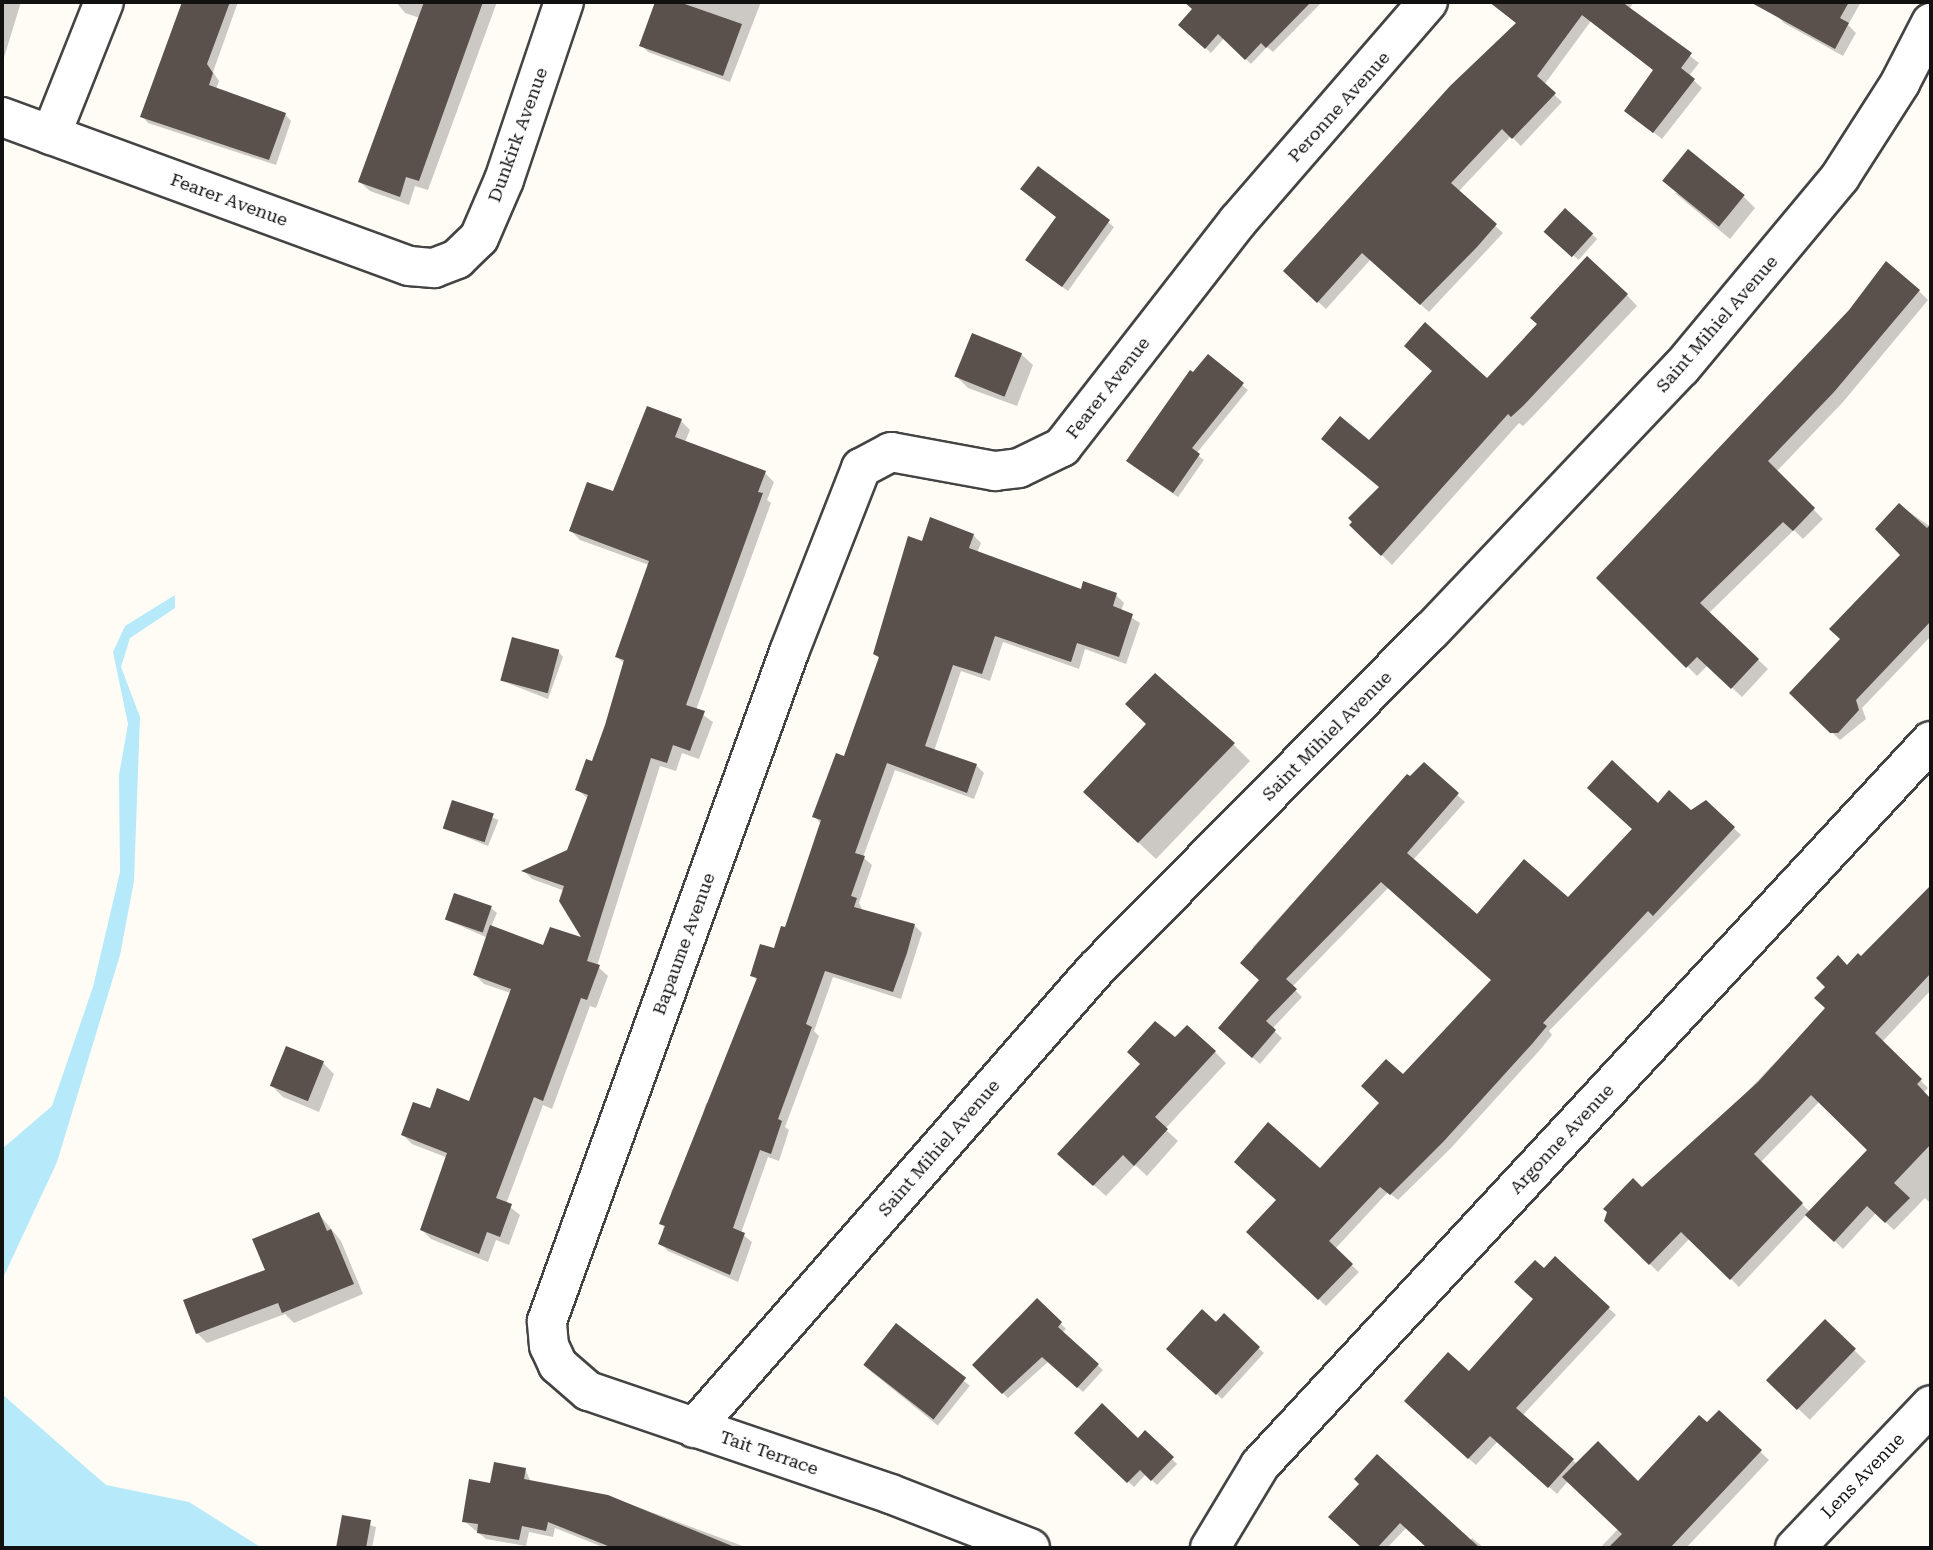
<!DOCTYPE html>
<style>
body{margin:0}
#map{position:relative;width:1933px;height:1550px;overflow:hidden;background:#fffcf5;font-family:"Roboto Serif",serif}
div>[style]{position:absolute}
.water>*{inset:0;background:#b6e9f9}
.shadow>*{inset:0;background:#0003;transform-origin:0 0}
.building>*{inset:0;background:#5a504c;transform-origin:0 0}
.roads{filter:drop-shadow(2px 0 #444) drop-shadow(-2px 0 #444) drop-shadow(0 2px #444) drop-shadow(0 -2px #444)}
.street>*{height:38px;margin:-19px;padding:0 19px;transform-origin:19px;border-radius:19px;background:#fff}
span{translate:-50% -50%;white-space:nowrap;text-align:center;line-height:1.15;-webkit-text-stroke:7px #fff;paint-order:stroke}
.street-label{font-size:18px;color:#111}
.frame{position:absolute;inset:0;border:4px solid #111;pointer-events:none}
</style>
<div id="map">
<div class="water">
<div style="clip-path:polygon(175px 595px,175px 608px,130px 638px,121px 667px,140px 717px,134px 881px,120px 955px,57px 1162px,2px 1280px,2px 1149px,52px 1106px,93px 987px,120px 872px,119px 775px,128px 724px,113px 652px,125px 626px)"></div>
<div style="clip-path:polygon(2px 1394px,106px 1485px,189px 1502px,262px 1548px,2px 1548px)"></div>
</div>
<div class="shadow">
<div style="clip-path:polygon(2px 2px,21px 2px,2px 64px)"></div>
<div style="clip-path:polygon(183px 2px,238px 2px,213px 72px,219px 81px,216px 89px,285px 114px,291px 121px,276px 165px,148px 123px,142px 116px)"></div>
<div style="clip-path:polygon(497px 2px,428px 190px,415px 186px,409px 205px,370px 191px,360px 182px,420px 18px,405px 13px,396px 2px)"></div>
<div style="clip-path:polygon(656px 2px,761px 2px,730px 82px,648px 52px,641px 45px)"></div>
<div style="clip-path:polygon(1202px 2px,1322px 2px,1273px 52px,1267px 47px,1251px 64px,1224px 38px,1211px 53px,1180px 24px)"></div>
<div style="clip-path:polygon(1516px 2px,1634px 2px,1629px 9px,1699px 63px,1689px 76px,1702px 88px,1662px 139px,1626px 111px,1655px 71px,1591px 21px,1544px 85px,1562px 102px,1521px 146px,1511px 136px,1458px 192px,1503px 233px,1429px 312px,1371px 259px,1326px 309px,1293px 279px,1517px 24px,1506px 14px)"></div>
<div style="clip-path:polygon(1784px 2px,1861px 2px,1848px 25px,1856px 33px,1843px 56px,1784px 23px,1776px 15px)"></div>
<div style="clip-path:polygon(1038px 168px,1114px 227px,1068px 291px,1032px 265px,1058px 218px)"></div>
<div style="clip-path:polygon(1675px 193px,1744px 197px,1755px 208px,1730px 239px)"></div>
<div style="left:1566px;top:211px;width:42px;height:28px;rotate:42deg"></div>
<div style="clip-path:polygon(1919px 291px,1928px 300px,1843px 402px,1776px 472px,1823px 519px,1803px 539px,1794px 530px,1709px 613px,1768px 669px,1742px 697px,1708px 665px,1697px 676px,1599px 578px)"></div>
<div style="clip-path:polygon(1627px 295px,1637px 306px,1534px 415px,1523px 426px,1519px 423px,1392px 565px,1351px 525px,1380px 488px,1323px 439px,1369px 442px,1487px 381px)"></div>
<div style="clip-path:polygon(1021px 354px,1033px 365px,1017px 406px,968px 388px,957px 377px)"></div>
<div style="clip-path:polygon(1208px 356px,1248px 390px,1196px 454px,1204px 460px,1178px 497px,1133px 466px)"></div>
<div style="clip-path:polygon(681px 421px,690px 430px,685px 442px,765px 473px,774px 482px,767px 500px,771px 503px,696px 710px,713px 722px,699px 759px,682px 753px,676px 771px,660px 766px,597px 966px,608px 976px,596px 1008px,590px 1006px,552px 1109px,543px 1105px,506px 1204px,520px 1215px,509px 1245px,496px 1240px,488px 1262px,431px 1239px,422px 1230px,448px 1158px,412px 1144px,403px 1135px,431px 1110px,471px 1103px,511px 993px,484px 984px,475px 975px,488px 938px,447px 920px,455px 895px,491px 908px,497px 913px,491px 927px,544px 947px,585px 941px,565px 891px,532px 879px,524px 871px,569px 851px,588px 799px,577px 789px,593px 764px,625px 664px,617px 657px,649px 565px,580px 540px,571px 531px,614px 493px)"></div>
<div style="clip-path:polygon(1899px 505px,1931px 527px,1931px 636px,1862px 708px,1866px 719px,1840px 740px,1791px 693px,1842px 639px,1903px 555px)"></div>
<div style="clip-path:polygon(973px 535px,981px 543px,977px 553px,1082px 591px,1116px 595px,1124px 603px,1121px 611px,1140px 623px,1126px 664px,1085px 649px,1079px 669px,1003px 642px,990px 681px,961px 671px,934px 751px,976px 765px,984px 773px,974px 799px,895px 770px,863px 857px,872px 865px,859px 903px,863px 911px,914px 925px,922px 933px,901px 999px,833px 977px,814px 1031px,819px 1036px,785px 1127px,789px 1130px,779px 1161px,768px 1157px,741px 1233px,752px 1242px,738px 1282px,668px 1251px,660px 1243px,672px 1189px,677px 1190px,692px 1153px,706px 1103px,710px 1105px,758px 981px,752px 975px,775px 950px,786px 929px,821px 824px,814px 816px,845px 758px,880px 659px,875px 654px,923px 543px)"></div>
<div style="clip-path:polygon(558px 651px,563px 657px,548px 699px,500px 680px)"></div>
<div style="clip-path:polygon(1148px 725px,1233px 744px,1250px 761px,1156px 859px,1102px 808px)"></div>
<div style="clip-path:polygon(1424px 764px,1465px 802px,1413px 860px,1478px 916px,1568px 899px,1658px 805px,1691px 812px,1706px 802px,1741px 835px,1549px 1031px,1552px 1035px,1539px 1051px,1451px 1148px,1398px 1200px,1388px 1192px,1335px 1249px,1359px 1272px,1326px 1306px,1249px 1232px,1320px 1170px,1493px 980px,1389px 887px,1292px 987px,1302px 997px,1272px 1029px,1282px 1038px,1260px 1064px,1227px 1035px,1261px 980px,1253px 947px,1407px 776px,1410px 779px)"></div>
<div style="left:454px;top:802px;width:48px;height:28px;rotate:22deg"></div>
<div style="clip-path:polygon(evenodd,1917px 901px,1931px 915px,1931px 990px,1882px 1042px,1928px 1088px,1923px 1093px,1931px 1101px,1931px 1204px,1925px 1198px,1894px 1230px,1876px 1213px,1843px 1249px,1807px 1214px,1739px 1287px,1690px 1238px,1658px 1272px,1606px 1221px,1702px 1139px,1827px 1008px,1848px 967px,1862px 959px,1917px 901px,1820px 1101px,1869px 1150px,1810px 1212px,1760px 1163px,1820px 1101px)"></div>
<div style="clip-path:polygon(1175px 1040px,1215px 1052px,1226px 1063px,1165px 1129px,1178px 1141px,1147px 1176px,1135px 1165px,1106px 1196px,1071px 1165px,1141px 1064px)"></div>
<div style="clip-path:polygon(323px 1063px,334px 1074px,319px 1112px,283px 1097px,272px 1086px)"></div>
<div style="clip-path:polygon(319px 1214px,341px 1241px,363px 1294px,294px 1323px,285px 1314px,207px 1343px,197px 1333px,267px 1271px)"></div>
<div style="clip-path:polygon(1556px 1258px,1616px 1315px,1522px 1416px,1577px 1464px,1638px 1483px,1719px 1412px,1769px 1460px,1686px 1548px,1600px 1548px,1618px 1529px,1568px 1481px,1557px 1494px,1498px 1441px,1476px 1465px,1413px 1409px,1469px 1373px,1535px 1300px,1544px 1271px)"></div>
<div style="clip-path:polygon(1037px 1300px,1066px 1329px,1062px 1333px,1103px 1370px,1083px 1392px,1049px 1361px,1008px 1398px,974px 1365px)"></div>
<div style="clip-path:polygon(1224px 1316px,1264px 1353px,1222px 1399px,1169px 1349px)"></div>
<div style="left:1825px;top:1322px;width:57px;height:81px;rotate:44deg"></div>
<div style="left:896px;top:1326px;width:95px;height:51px;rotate:39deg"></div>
<div style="clip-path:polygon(1077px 1433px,1139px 1440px,1146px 1433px,1177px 1464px,1157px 1485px,1146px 1474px,1134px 1487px)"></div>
<div style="clip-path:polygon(525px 1469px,531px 1482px,608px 1496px,748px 1548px,605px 1548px,555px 1528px,553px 1537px,529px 1532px,526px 1546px,486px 1539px,464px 1521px,492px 1485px)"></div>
<div style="clip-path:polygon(1361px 1484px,1470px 1541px,1472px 1538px,1484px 1548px,1431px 1548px,1407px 1527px,1387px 1548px,1364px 1548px,1331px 1517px)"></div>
<div style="clip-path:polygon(343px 1517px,376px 1527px,372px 1548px,338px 1548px)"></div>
</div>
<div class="building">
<div style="clip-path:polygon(182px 2px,230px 2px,207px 64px,213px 73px,209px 85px,286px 113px,269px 160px,140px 117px)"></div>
<div style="clip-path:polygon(424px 2px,483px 2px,419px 181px,406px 177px,400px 197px,358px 182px)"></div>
<div style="clip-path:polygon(655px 2px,679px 2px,742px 24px,723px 76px,639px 46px)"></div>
<div style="clip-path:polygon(1184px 2px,1311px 2px,1266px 48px,1261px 43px,1245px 60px,1218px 34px,1205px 49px,1178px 25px,1192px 9px)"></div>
<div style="clip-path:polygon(1489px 2px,1622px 2px,1692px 53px,1681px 68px,1695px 79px,1653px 133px,1624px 111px,1653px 70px,1582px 15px,1537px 76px,1556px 93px,1512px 139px,1502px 129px,1451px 183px,1497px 224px,1477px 247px,1420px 305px,1362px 253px,1317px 303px,1283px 271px,1450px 86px,1516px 23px)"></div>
<div style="clip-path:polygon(1750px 2px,1849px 2px,1840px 18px,1849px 23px,1835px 49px)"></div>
<div style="left:1688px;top:149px;width:73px;height:41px;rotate:39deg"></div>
<div style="clip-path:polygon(1038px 166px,1110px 220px,1062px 287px,1025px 260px,1056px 217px,1020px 189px)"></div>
<div style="left:1565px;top:208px;width:38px;height:32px;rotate:42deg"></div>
<div style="clip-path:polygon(1587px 256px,1628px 294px,1524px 405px,1511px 417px,1508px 414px,1381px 556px,1349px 525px,1352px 522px,1348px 518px,1379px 487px,1321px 439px,1340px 416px,1369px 440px,1432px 371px,1404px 346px,1425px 322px,1487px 378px,1537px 324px,1530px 318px)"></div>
<div style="clip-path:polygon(1886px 261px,1920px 290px,1834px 392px,1768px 461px,1815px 508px,1793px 531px,1783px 522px,1700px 603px,1759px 659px,1731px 689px,1697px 657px,1686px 668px,1596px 578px,1849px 310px)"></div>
<div style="left:972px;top:333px;width:54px;height:47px;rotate:22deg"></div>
<div style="clip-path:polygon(1208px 354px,1244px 383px,1192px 448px,1200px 454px,1173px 493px,1126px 461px,1190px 370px,1193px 372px)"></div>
<div style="clip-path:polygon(647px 406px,682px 419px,675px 437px,766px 471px,758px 492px,763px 493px,686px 705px,705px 711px,690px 751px,673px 745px,667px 763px,651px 758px,587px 961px,600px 965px,587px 1000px,581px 998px,543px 1101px,534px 1097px,496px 1198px,512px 1204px,500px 1237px,487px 1232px,479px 1254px,420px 1230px,447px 1153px,401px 1135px,413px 1102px,430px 1108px,437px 1088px,469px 1101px,511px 989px,473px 975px,490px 925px,543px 945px,550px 927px,581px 937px,559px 901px,564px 886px,521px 871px,567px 850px,588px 795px,575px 790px,586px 759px,592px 761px,605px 725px,624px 660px,615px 657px,649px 561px,569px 531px,587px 482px,613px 491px)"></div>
<div style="clip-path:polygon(1899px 503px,1927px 528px,1931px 524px,1931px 621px,1856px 700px,1859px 710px,1838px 733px,1830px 733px,1789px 693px,1840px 639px,1829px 629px,1900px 555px,1875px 529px)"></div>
<div style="clip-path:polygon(930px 517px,974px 534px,969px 548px,1081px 589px,1083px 581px,1117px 593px,1113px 606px,1133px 614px,1119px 657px,1077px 643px,1071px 662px,995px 636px,982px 674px,953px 665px,925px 746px,977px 764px,967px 793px,887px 763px,855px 853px,865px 856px,851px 896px,857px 898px,854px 907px,915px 924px,907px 953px,893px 992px,825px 971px,806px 1024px,812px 1027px,778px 1119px,782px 1121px,771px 1154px,760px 1150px,733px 1228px,745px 1233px,730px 1275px,658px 1244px,665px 1226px,659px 1224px,757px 978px,750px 976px,760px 944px,774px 948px,781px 926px,785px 927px,821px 820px,812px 817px,836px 753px,844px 756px,879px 657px,873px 654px,908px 536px,922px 541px)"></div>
<div style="left:512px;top:637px;width:49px;height:45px;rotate:15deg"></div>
<div style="clip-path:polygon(1155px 673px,1235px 743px,1138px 843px,1083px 792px,1146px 724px,1125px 704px)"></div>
<div style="clip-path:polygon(1612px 760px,1658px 803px,1669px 790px,1691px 810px,1706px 800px,1735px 827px,1653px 916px,1648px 911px,1543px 1023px,1547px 1026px,1532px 1044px,1444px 1141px,1390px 1195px,1380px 1187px,1329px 1241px,1353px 1264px,1318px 1300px,1246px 1232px,1276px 1200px,1234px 1162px,1268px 1122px,1320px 1168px,1379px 1103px,1361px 1086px,1386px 1059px,1403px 1074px,1491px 980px,1381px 882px,1286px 979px,1297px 989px,1266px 1021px,1276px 1030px,1252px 1058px,1218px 1028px,1259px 980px,1240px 963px,1407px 774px,1410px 776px,1424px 762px,1459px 793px,1407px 853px,1477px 914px,1524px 859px,1568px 897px,1632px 829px,1587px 788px)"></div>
<div style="left:452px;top:800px;width:44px;height:30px;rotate:18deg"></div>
<div style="clip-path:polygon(1931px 885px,1931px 973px,1875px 1033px,1922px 1079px,1917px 1084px,1931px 1099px,1931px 1144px,1894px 1183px,1910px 1198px,1885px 1223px,1867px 1206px,1834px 1242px,1805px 1215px,1867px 1150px,1811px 1095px,1754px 1154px,1803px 1203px,1730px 1280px,1681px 1232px,1649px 1265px,1604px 1221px,1607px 1212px,1603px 1209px,1633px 1178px,1642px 1187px,1758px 1082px,1825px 1008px,1814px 998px,1825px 987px,1816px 978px,1838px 955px,1847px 965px,1858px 953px,1861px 956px)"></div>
<div style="left:454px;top:893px;width:40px;height:28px;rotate:19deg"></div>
<div style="clip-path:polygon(1155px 1021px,1175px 1037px,1187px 1025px,1216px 1051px,1155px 1117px,1168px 1129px,1134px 1166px,1123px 1155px,1093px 1186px,1057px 1154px,1140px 1064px,1127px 1052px)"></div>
<div style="left:286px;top:1046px;width:41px;height:43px;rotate:22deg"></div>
<div style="clip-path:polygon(319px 1212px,327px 1231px,331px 1229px,354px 1284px,282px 1313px,278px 1303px,196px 1334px,183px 1300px,265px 1270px,252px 1239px)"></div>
<div style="clip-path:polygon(1555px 1256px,1610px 1307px,1516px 1408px,1574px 1459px,1548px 1488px,1490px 1436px,1468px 1459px,1404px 1401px,1448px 1352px,1469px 1371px,1533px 1299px,1514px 1282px,1535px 1260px,1544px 1268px)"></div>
<div style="clip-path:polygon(1037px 1298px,1062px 1322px,1058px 1327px,1099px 1364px,1077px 1388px,1042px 1357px,1002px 1394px,972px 1365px)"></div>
<div style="clip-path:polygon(1202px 1309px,1216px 1322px,1224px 1313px,1260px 1347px,1216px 1395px,1166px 1349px)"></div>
<div style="left:1825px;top:1319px;width:43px;height:85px;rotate:44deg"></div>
<div style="left:896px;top:1323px;width:89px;height:53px;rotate:38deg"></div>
<div style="clip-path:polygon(1102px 1403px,1138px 1438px,1145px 1430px,1174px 1457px,1151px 1481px,1140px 1470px,1127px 1483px,1074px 1433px)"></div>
<div style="clip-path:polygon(1719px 1410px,1762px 1450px,1670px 1548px,1608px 1548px,1622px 1534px,1562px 1477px,1598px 1441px,1638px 1481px,1699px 1415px,1707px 1422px)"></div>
<div style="clip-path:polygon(1377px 1454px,1480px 1548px,1427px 1548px,1400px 1523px,1377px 1548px,1362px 1548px,1328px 1517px,1359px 1484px,1354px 1479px)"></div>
<div style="clip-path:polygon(494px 1462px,526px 1468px,524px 1479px,608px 1495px,737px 1548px,613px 1548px,548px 1522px,546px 1531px,522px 1526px,519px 1540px,477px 1533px,478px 1524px,462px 1522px,469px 1479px,490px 1483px)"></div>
<div style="clip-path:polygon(342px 1515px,371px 1520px,366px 1548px,336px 1548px)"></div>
</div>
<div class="roads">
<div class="street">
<div style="left:2px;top:117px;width:433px;rotate:20.1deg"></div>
<div style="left:409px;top:266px;width:25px;rotate:5deg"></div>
<div style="left:434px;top:268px;width:25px;rotate:-21deg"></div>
<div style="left:457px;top:259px;width:30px;rotate:-44deg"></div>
<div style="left:479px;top:238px;width:63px;rotate:-66.7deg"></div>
<div style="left:504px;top:180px;width:188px;rotate:-71.4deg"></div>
<div style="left:51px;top:135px;width:143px;rotate:-68.3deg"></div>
<div style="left:694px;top:1428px;width:610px;rotate:-48.79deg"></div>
<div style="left:1096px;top:969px;width:476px;rotate:-45.3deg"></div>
<div style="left:1431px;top:631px;width:363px;rotate:-46.5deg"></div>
<div style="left:1681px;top:368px;width:249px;rotate:-50.2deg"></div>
<div style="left:1840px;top:177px;width:112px;rotate:-57.4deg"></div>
<div style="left:1900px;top:83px;width:68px;rotate:-62.7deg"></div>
<div style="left:1030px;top:1548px;width:149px;rotate:-158.8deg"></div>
<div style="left:891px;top:1494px;width:320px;rotate:-161.2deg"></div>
<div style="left:588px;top:1391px;width:40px;rotate:-139deg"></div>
<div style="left:558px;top:1365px;width:21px;rotate:-115deg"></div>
<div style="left:549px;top:1346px;width:25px;rotate:-95deg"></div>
<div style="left:547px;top:1321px;width:711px;rotate:-70.11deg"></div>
<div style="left:789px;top:652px;width:198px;rotate:-68.6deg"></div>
<div style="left:861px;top:468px;width:34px;rotate:-28deg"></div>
<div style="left:891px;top:452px;width:106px;rotate:10.4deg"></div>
<div style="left:995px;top:471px;width:24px;rotate:-7deg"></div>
<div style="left:1019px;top:468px;width:48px;rotate:-26deg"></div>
<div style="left:1062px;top:447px;width:286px;rotate:-52.1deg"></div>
<div style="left:1238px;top:221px;width:290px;rotate:-49.1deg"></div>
<div style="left:1210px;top:1548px;width:97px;rotate:-58.9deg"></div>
<div style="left:1260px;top:1465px;width:987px;rotate:-47.18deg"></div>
<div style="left:1795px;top:1548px;width:197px;rotate:-46.4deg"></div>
</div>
</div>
<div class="street-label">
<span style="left:1339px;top:107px;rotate:-48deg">Peronne Avenue</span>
<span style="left:518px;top:135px;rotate:-70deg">Dunkirk Avenue</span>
<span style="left:229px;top:200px;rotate:20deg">Fearer Avenue</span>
<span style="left:1717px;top:324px;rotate:-49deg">Saint Mihiel Avenue</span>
<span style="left:1108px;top:388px;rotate:-52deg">Fearer Avenue</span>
<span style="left:1327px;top:736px;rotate:-45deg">Saint Mihiel Avenue</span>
<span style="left:684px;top:944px;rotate:-70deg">Bapaume Avenue</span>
<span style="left:1562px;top:1139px;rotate:-47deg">Argonne Avenue</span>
<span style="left:939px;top:1148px;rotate:-49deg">Saint Mihiel Avenue</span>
<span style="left:769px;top:1453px;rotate:19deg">Tait Terrace</span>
<span style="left:1863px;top:1476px;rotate:-46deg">Lens Avenue</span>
</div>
<div class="frame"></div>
</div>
